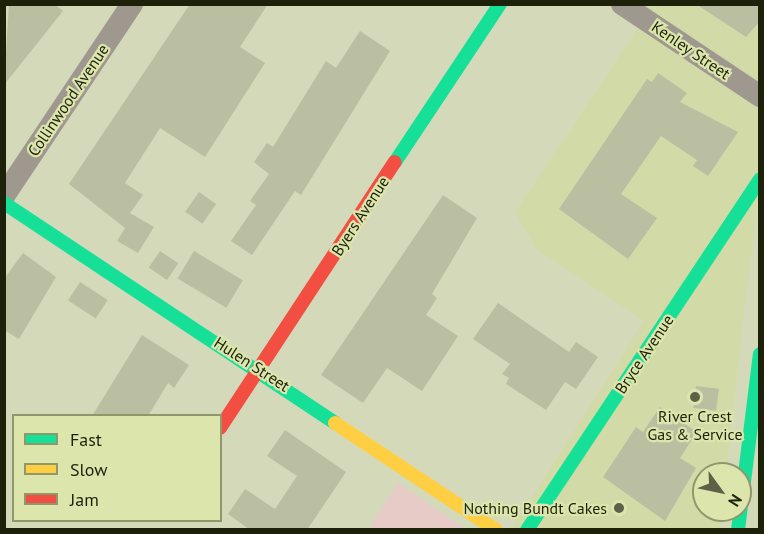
<!DOCTYPE html>
<style>
body{margin:0}
#map{position:relative;width:764px;height:534px;overflow:hidden;background:#d4d9b9;font-family:"PT Sans",sans-serif}
div>[style]{position:absolute}
.built>*{inset:0;background:#d2daa7}
.green>*{inset:0;background:#e6cbc7}
.building>*{inset:0;background:#babfa1;transform-origin:0 0}
.street>*{height:22px;margin:-11px;padding:0 11px;transform-origin:11px;border-radius:11px;background:#9e988f}
.fast>*{height:14px;margin:-7px;padding:0 7px;transform-origin:7px;border-radius:7px;background:#16e098}
.slow>*{height:14px;margin:-7px;padding:0 7px;transform-origin:7px;border-radius:7px;background:#ffcf43}
.jam>*{height:14px;margin:-7px;padding:0 7px;transform-origin:7px;border-radius:7px;background:#f24e42}
.dots>*{width:16px;height:16px;translate:-50% -50%;box-sizing:border-box;border:3px solid #dce6ac;border-radius:50%}
span{translate:-50% -50%;white-space:nowrap;text-align:center;line-height:1.15;-webkit-text-stroke:4.5px #dce6ac;paint-order:stroke}
.street-label{font-size:16px;color:#1e210a}
.poi-label{font-size:16px;color:#1e210a}
.right{translate:-100% -50%;text-align:right}
.frame{position:absolute;inset:0;border:6px solid #1e210a;pointer-events:none}
.legend{position:absolute;left:12px;top:414px;width:210px;height:108px;box-sizing:border-box;background:#dce6ac;border:2px solid #90976b;margin:0;padding:8px 10px;list-style:none;font-size:18px;color:#1e210a}
.legend li{display:flex;align-items:center;gap:12px;height:30px}
.legend b{width:30px;border:2px solid #90976b}
.north{position:absolute;left:692px;top:462px;width:60px;height:60px;box-sizing:border-box;background:#dce6ac;border:2px solid #90976b;border-radius:50%;rotate:123deg;font-size:16px;font-weight:700;line-height:24px;text-align:center;color:#1e210a}
.north::after{content:'';display:block;margin:auto;width:21px;height:27px;background:#5e6147;clip-path:polygon(50% 0,100% 100%,50% 72%,0 100%)}
</style>
<div id="map">
<div class="built">
<div style="clip-path:polygon(637px 5px,759px 5px,759px 186px,726px 474px,704px 474px,704px 510px,722px 510px,720px 529px,511px 530px,644px 321px,537px 250px,515px 212px,648px 13px)"></div>
</div>
<div class="green">
<div style="clip-path:polygon(398px 483px,466px 529px,368px 530px)"></div>
</div>
<div class="building">
<div style="clip-path:polygon(9px 4px,54px 4px,63px 11px,4px 85px)"></div>
<div style="clip-path:polygon(190px 4px,268px 4px,240px 47px,265px 63px,205px 157px,160px 128px,125px 183px,143px 195px,130px 213px,154px 227px,138px 253px,117px 241px,125px 228px,69px 184px)"></div>
<div style="clip-path:polygon(696px 4px,759px 4px,759px 22px,746px 37px)"></div>
<div style="clip-path:polygon(360px 31px,390px 51px,301px 195px,295px 191px,252px 255px,231px 241px,256px 205px,250px 201px,269px 174px,254px 162px,267px 143px,273px 147px,326px 61px,336px 68px)"></div>
<div style="clip-path:polygon(658px 73px,687px 93px,680px 102px,738px 132px,708px 176px,693px 166px,697px 160px,661px 136px,621px 194px,657px 218px,628px 259px,559px 209px,647px 79px,652px 82px)"></div>
<div style="left:199px;top:192px;width:21px;height:24px;rotate:35deg"></div>
<div style="clip-path:polygon(443px 195px,477px 218px,432px 294px,437px 298px,426px 315px,458px 336px,422px 391px,387px 368px,363px 403px,321px 375px)"></div>
<div style="left:160px;top:251px;width:22px;height:20px;rotate:34deg"></div>
<div style="left:194px;top:251px;width:57px;height:32px;rotate:31deg"></div>
<div style="clip-path:polygon(23px 253px,56px 277px,19px 339px,4px 330px,4px 279px)"></div>
<div style="left:80px;top:282px;width:33px;height:22px;rotate:33deg"></div>
<div style="clip-path:polygon(498px 303px,569px 352px,576px 342px,598px 357px,576px 389px,565px 382px,546px 410px,506px 384px,509px 378px,502px 374px,510px 364px,473px 339px)"></div>
<div style="clip-path:polygon(142px 335px,189px 365px,174px 388px,168px 383px,148px 416px,92px 416px)"></div>
<div style="left:696px;top:386px;width:23px;height:22px;rotate:7deg"></div>
<div style="clip-path:polygon(660px 407px,697px 432px,680px 458px,696px 468px,665px 521px,603px 477px,636px 427px,643px 432px)"></div>
<div style="clip-path:polygon(285px 430px,346px 472px,307px 530px,250px 530px,228px 514px,245px 489px,275px 509px,297px 476px,267px 456px)"></div>
</div>
<div class="street">
<div style="left:622px;top:4px;width:166px;rotate:33.7deg"></div>
<div style="left:4px;top:196px;width:231px;rotate:-56.3deg"></div>
</div>
<div class="fast">
<div style="left:395px;top:162px;width:190px;rotate:-56.4deg"></div>
<div style="left:4px;top:203px;width:397px;rotate:33.6deg"></div>
<div style="left:527px;top:530px;width:421px;rotate:-56.4deg"></div>
<div style="left:738px;top:530px;width:177px;rotate:-82.9deg"></div>
</div>
<div class="slow">
<div style="left:335px;top:423px;width:193px;rotate:33.6deg"></div>
</div>
<div class="jam">
<div style="left:220px;top:428px;width:318px;rotate:-56.7deg"></div>
</div>
<div class="dots">
<div style="left:695px;top:397px;background:#5e6147"></div>
<div style="left:619px;top:508px;background:#5e6147"></div>
</div>
<div class="street-label">
<span style="left:691px;top:50px;rotate:34deg">Kenley Street</span>
<span style="left:68px;top:100px;rotate:-56deg">Collinwood Avenue</span>
<span style="left:360px;top:216px;rotate:-57deg">Byers Avenue</span>
<span style="left:644px;top:354px;rotate:-56deg">Bryce Avenue</span>
<span style="left:252px;top:364px;rotate:33deg">Hulen Street</span>
</div>
<div class="poi-label">
<span style="left:695px;top:425px">River Crest<br>Gas &amp; Service</span>
<span class="right" style="left:607px;top:508px">Nothing Bundt Cakes</span>
</div>
<div class="frame"></div>
<ul class="legend">
<li><b style="height:8px;background:#16e098"></b>Fast</li>
<li><b style="height:8px;background:#ffcf43"></b>Slow</li>
<li><b style="height:8px;background:#f24e42"></b>Jam</li>
</ul>
<div class="north">N</div>
</div>
